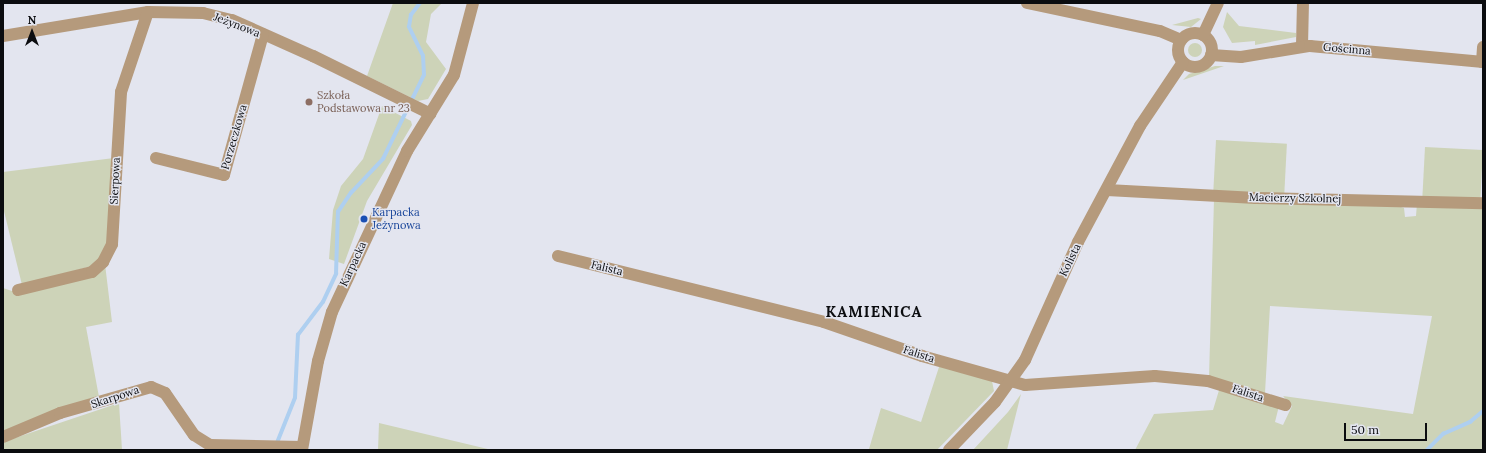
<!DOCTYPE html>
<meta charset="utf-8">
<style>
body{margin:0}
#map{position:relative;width:1486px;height:453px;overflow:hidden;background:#e3e5ef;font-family:Lora,serif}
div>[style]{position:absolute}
.green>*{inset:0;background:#cdd3b8;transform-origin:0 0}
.round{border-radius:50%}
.stream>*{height:3.5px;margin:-1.75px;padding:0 1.75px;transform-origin:1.75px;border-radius:1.75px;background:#aecff0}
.minor>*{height:12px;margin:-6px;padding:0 6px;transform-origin:6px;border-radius:6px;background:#b59a7c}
.tertiary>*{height:12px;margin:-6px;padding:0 6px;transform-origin:6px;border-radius:6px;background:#b59a7c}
.tertiary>.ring{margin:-6px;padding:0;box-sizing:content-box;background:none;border:12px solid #b59a7c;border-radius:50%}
.dots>*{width:11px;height:11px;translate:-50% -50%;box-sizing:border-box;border:2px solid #e3e5ef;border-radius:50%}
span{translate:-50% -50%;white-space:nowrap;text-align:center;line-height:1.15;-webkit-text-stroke:3px #e3e5ef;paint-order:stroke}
.street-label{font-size:11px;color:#0b0c0f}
.education-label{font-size:11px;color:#785e54}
.left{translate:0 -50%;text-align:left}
.transit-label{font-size:11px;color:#164399}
.district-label{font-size:15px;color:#0b0c0f;font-weight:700;letter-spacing:1px}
.frame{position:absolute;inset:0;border:4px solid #0b0c0f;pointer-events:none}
.north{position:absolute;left:12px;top:12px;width:40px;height:40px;-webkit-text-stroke:3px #e3e5ef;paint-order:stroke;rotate:0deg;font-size:11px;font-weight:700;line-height:16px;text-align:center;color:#0b0c0f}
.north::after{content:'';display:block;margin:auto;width:14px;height:18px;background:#0b0c0f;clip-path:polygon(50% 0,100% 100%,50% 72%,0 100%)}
.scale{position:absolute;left:1344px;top:423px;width:83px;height:18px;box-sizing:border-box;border:2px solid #0b0c0f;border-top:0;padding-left:5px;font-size:12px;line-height:14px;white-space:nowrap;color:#0b0c0f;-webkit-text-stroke:3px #e3e5ef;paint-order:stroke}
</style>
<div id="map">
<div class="green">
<div style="clip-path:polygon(393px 3px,442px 3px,431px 14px,426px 42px,446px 69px,428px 99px,418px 101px,367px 76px)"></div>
<div style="clip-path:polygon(1227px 12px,1239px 26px,1296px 33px,1296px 37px,1255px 45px,1255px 41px,1232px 43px,1223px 27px)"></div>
<div style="clip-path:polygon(1201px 19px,1191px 27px,1172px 25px,1198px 18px)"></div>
<div class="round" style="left:1188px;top:43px;width:14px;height:14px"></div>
<div style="clip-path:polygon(1215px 66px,1224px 66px,1183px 80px,1189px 74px)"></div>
<div style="clip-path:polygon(382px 106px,411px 121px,412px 125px,367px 201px,344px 264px,329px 259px,333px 210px,341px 186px,363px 159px)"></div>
<div style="left:1216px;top:140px;width:71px;height:54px;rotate:3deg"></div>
<div style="left:1425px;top:147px;width:58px;height:52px;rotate:3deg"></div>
<div style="clip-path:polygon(114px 158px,109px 243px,99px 264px,22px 285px,3px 207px,3px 172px)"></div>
<div style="clip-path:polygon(1214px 199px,1392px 204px,1404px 208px,1405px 217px,1416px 216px,1417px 203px,1483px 205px,1483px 450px,1135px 450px,1154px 414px,1213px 410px,1220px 387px,1279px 406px,1275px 422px,1283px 425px,1292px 406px,1283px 396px,1413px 414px,1432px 316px,1270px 306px,1265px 393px,1209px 378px)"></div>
<div style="clip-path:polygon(105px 264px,112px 322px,86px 327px,99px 397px,3px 431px,3px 288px,15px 292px)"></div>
<div style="clip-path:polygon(940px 364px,992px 381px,994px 391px,937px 450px,869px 449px,881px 408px,921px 422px)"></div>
<div style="clip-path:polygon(1021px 394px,1007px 450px,973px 450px,1008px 412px)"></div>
<div style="clip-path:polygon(119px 403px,122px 450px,3px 450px,3px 442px)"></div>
<div style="clip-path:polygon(379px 423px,492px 450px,378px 450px)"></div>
</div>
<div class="stream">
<div style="left:277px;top:443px;width:48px;rotate:-68.2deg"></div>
<div style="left:295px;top:398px;width:63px;rotate:-87.3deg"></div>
<div style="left:298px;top:335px;width:41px;rotate:-52.9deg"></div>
<div style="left:323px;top:302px;width:31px;rotate:-65deg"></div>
<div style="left:336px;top:274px;width:62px;rotate:-88.2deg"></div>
<div style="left:338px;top:212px;width:23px;rotate:-56deg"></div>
<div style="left:351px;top:193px;width:47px;rotate:-46.7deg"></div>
<div style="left:383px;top:159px;width:93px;rotate:-64deg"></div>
<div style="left:424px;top:75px;width:19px;rotate:-93deg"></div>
<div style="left:423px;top:56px;width:32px;rotate:-116deg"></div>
<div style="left:409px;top:27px;width:12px;rotate:-81deg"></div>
<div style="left:411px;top:15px;width:15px;rotate:-53deg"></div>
<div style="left:1427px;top:450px;width:23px;rotate:-45deg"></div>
<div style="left:1443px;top:434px;width:30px;rotate:-24deg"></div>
<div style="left:1470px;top:422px;width:17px;rotate:-40deg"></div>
</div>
<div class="minor">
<div style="left:3px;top:36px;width:147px;rotate:-9.4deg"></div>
<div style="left:148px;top:12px;width:55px;rotate:1deg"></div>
<div style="left:203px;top:13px;width:30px;rotate:14deg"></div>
<div style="left:232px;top:20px;width:89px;rotate:24deg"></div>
<div style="left:313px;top:56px;width:131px;rotate:26.2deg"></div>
<div style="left:1302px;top:46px;width:43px;rotate:-88.7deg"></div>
<div style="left:1482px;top:62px;width:15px;rotate:-86deg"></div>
<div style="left:156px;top:158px;width:70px;rotate:14deg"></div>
<div style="left:224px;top:175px;width:146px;rotate:-74.5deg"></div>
<div style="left:1107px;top:190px;width:149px;rotate:3.1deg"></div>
<div style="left:1256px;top:198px;width:227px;rotate:1.3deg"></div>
<div style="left:558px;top:256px;width:274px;rotate:13.9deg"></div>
<div style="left:824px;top:322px;width:104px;rotate:19.1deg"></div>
<div style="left:922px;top:356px;width:107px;rotate:15.7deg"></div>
<div style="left:1025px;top:385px;width:130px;rotate:-4deg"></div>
<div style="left:1155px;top:376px;width:53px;rotate:5.4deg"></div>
<div style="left:1208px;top:381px;width:81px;rotate:17.3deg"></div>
<div style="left:18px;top:290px;width:76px;rotate:-13.7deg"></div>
<div style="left:92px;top:272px;width:15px;rotate:-42deg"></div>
<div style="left:103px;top:262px;width:20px;rotate:-63deg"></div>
<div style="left:112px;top:244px;width:152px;rotate:-86.6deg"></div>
<div style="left:121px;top:92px;width:84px;rotate:-71.4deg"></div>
<div style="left:3px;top:437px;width:62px;rotate:-22.8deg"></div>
<div style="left:60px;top:413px;width:95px;rotate:-15.9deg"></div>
<div style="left:151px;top:387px;width:15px;rotate:23deg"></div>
<div style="left:165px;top:393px;width:51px;rotate:55.4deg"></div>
<div style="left:194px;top:435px;width:19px;rotate:32deg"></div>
<div style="left:210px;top:445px;width:92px;rotate:1.2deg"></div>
</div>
<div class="tertiary">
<div style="left:1027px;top:3px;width:136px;rotate:11.9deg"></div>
<div style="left:1160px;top:31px;width:23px;rotate:23deg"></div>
<div class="ring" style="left:1178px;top:33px;width:22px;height:22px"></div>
<div style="left:1203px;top:35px;width:35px;rotate:-65deg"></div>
<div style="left:1211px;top:55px;width:30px;rotate:4deg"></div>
<div style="left:1241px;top:57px;width:70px;rotate:-9.1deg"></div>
<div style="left:1310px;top:46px;width:174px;rotate:5.3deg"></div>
<div style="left:302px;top:450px;width:90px;rotate:-79.8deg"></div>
<div style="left:318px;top:361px;width:51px;rotate:-74.1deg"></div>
<div style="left:332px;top:312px;width:178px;rotate:-65deg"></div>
<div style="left:407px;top:151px;width:89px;rotate:-58.3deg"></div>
<div style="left:454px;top:75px;width:74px;rotate:-75.2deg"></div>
<div style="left:949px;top:450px;width:66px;rotate:-46.2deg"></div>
<div style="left:995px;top:402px;width:52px;rotate:-54.5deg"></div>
<div style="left:1025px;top:360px;width:129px;rotate:-65.8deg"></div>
<div style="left:1078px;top:242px;width:132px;rotate:-61.9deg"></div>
<div style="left:1140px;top:126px;width:77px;rotate:-56.1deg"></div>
</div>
<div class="dots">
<div style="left:309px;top:102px;background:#8d6e63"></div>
<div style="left:364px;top:219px;background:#1a4fb4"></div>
</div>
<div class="street-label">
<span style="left:237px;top:25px;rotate:21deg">Jeżynowa</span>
<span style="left:1347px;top:49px;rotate:5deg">Gościnna</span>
<span style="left:234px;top:137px;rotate:-74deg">Porzeczkowa</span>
<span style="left:115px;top:181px;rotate:-87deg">Sierpowa</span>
<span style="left:1295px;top:198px;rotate:1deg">Macierzy Szkolnej</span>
<span style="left:1070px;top:260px;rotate:-64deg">Kolista</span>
<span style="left:353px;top:264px;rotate:-65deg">Karpacka</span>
<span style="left:607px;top:268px;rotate:14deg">Falista</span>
<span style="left:919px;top:354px;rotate:18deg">Falista</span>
<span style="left:1248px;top:393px;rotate:18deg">Falista</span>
<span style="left:115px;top:397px;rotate:-18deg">Skarpowa</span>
</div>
<div class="education-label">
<span class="left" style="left:317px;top:102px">Szkoła<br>Podstawowa nr 23</span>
</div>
<div class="transit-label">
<span class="left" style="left:372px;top:219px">Karpacka<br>Jeżynowa</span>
</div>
<div class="district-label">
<span style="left:874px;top:312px">KAMIENICA</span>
</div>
<div class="frame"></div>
<div class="north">N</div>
<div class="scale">50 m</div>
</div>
